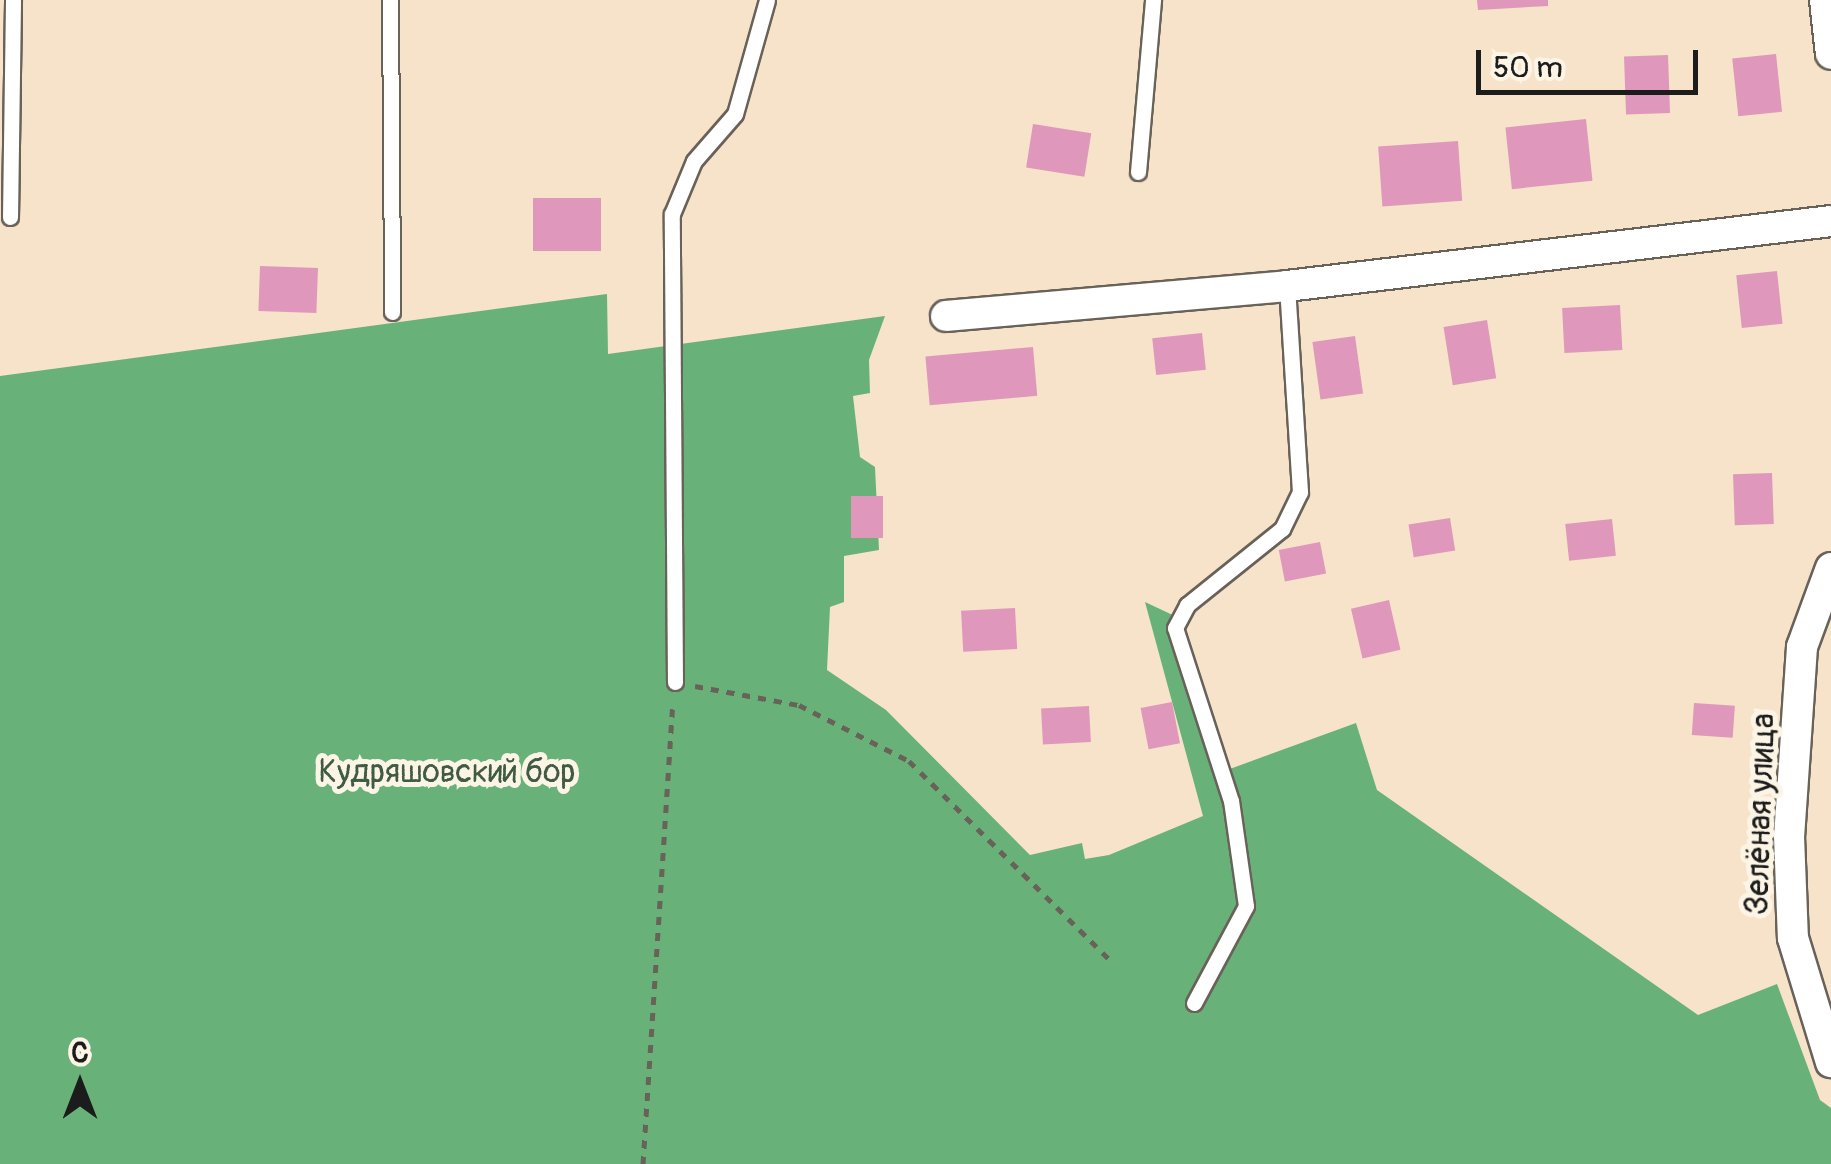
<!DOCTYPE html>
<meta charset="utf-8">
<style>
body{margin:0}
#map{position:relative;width:1831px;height:1164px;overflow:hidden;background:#f6e3c9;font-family:Pangolin,sans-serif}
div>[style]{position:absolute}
.forest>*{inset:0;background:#68b279}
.building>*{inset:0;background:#df98bb;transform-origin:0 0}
.path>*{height:5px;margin-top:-2.5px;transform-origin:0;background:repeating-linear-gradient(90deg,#686259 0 8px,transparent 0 16px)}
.roads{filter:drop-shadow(2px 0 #686259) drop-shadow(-2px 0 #686259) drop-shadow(0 2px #686259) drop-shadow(0 -2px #686259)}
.service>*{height:15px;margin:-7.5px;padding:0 7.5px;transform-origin:7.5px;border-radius:7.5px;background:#fff}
.minor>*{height:30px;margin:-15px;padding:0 15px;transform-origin:15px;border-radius:15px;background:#fff}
span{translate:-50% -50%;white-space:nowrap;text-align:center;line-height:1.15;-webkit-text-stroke:10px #fcf5e5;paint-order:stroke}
.park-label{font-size:32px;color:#3f5b44}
.street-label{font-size:32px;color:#1c1c1c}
.north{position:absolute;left:30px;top:1034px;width:100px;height:100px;-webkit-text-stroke:8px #fcf5e5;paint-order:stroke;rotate:0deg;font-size:28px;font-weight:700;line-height:40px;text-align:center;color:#1c1c1c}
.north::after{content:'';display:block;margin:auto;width:35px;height:45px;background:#1c1c1c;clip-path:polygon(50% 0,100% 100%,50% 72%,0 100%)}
.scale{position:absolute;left:1476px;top:50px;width:222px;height:45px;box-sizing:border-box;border:5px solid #1c1c1c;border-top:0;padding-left:12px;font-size:30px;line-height:35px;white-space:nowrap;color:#1c1c1c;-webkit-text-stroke:8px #fcf5e5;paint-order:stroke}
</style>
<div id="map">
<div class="forest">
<div style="clip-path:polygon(607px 294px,608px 354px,885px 316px,869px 360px,870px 393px,853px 396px,860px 457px,875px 467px,879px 550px,844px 556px,844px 602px,830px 607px,827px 670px,886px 710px,1030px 855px,1082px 843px,1085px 859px,1109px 855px,1203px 816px,1145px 602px,1179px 618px,1227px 770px,1356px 723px,1377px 790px,1698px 1015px,1777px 984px,1820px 1100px,1831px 1108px,1831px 1164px,0 1164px,0 376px)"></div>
</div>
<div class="building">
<div style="clip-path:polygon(1477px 0,1548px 0,1548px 6px,1478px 10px)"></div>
<div style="left:1776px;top:54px;width:58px;height:44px;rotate:84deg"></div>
<div style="left:1668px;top:55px;width:58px;height:44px;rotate:88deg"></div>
<div style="left:1586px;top:119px;width:62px;height:81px;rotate:84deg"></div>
<div style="left:1033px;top:124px;width:59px;height:44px;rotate:9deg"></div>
<div style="left:1458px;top:141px;width:60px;height:80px;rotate:86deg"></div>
<div style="left:533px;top:198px;width:68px;height:53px"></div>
<div style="left:260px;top:266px;width:58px;height:45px;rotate:2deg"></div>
<div style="left:1777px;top:271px;width:53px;height:41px;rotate:84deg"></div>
<div style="left:1620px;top:305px;width:45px;height:58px;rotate:87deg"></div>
<div style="left:1487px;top:320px;width:59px;height:44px;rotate:81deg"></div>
<div style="left:1202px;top:333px;width:37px;height:50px;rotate:84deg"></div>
<div style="left:1355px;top:336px;width:58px;height:43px;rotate:82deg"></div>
<div style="left:1033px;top:347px;width:49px;height:108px;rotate:85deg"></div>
<div style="left:1772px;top:473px;width:51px;height:39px;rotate:88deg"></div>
<div style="left:851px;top:496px;width:32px;height:42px"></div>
<div style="left:1450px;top:518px;width:33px;height:42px;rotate:81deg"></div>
<div style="left:1612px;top:519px;width:37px;height:47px;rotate:84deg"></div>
<div style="left:1320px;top:542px;width:32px;height:42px;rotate:79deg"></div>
<div style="left:1389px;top:600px;width:51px;height:39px;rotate:77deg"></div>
<div style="left:1015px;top:608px;width:41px;height:54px;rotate:87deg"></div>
<div style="left:1172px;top:702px;width:42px;height:32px;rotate:79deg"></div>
<div style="left:1694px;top:703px;width:41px;height:32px;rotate:4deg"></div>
<div style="left:1089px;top:706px;width:36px;height:48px;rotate:87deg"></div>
</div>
<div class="path">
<div style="left:695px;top:686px;width:106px;rotate:10.4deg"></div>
<div style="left:799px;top:705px;width:123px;rotate:27deg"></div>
<div style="left:909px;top:761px;width:281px;rotate:44.7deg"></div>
<div style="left:643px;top:1164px;width:462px;rotate:-86.3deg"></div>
</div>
<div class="roads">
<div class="service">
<div style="left:390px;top:0;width:312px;rotate:89.6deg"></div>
<div style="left:1138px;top:172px;width:173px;rotate:-85deg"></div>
<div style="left:10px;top:217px;width:217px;rotate:-89.2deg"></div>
<div style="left:675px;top:682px;width:468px;rotate:-90.4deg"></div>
<div style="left:672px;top:214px;width:57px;rotate:-67.5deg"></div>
<div style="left:694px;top:161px;width:62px;rotate:-48.9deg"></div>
<div style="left:735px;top:114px;width:118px;rotate:-74.3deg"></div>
<div style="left:1194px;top:1003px;width:110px;rotate:-61.8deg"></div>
<div style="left:1246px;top:906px;width:106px;rotate:-98.1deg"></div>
<div style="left:1231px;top:801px;width:182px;rotate:-107.9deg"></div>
<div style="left:1175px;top:628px;width:26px;rotate:-62deg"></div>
<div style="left:1187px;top:605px;width:122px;rotate:-38.7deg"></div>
<div style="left:1282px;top:529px;width:41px;rotate:-64.1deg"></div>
<div style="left:1300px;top:492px;width:206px;rotate:-93.6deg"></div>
</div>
<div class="minor">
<div style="left:1825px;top:0;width:54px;rotate:83.7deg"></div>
<div style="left:946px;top:316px;width:342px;rotate:-5deg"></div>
<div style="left:1287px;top:286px;width:548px;rotate:-6.81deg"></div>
<div style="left:1831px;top:568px;width:84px;rotate:110.2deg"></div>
<div style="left:1802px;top:647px;width:189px;rotate:93.9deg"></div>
<div style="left:1789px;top:836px;width:102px;rotate:87.8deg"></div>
<div style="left:1793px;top:938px;width:130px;rotate:73deg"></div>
</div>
</div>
<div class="park-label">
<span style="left:447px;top:772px">Кудряшовский бор</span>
</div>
<div class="street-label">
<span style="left:1761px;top:814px;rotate:-88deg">Зелёная улица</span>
</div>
<div class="north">С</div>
<div class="scale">50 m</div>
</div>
